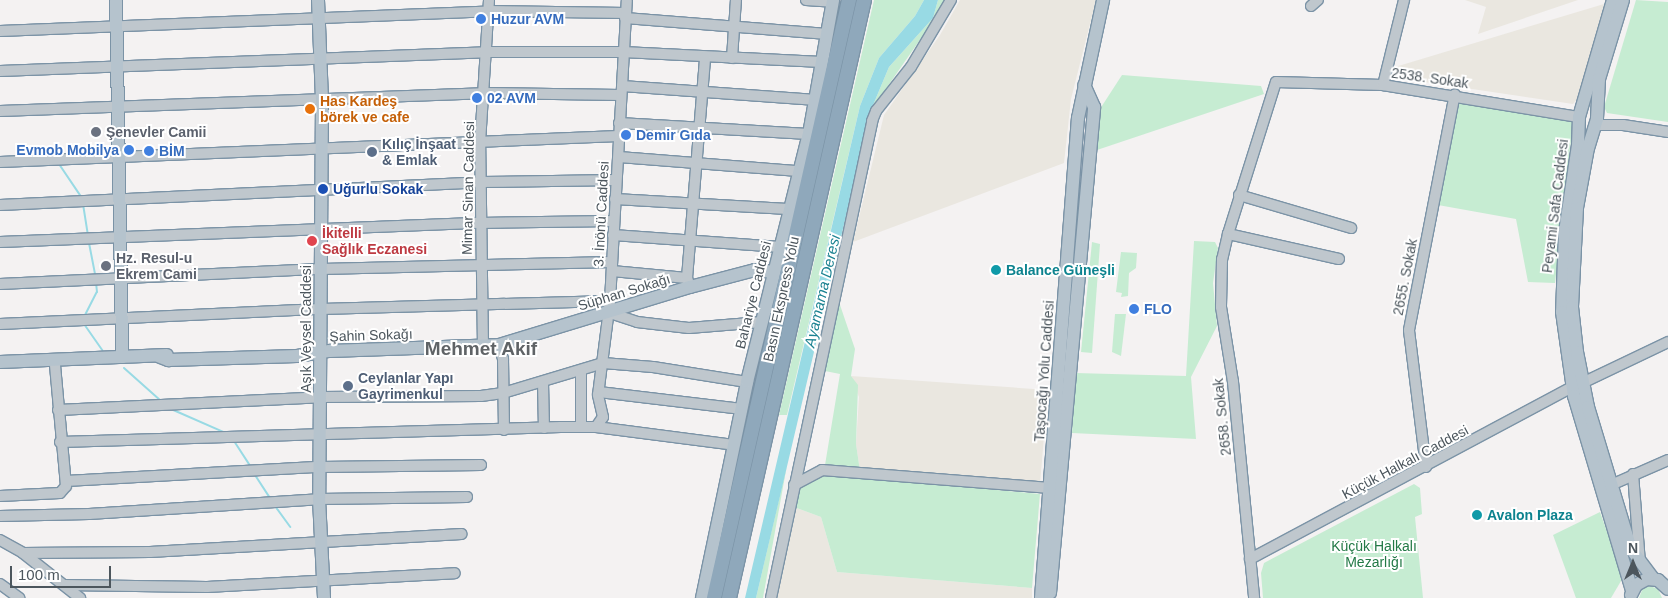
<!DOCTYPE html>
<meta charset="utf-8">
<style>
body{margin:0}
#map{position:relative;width:1668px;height:598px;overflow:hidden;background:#f4f2f2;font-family:Helvetica,sans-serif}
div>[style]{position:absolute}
.commercial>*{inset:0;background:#eae7e0}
.green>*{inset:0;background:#c6ecd2}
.water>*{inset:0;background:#98dae4}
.stream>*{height:2px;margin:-1px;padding:0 1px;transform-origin:1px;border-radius:1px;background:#98dae4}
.roads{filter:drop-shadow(1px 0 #7b93a6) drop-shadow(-1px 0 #7b93a6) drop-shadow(0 1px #7b93a6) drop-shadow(0 -1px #7b93a6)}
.minor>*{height:10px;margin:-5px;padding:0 5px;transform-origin:5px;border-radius:5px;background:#bfc7cd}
.major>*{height:12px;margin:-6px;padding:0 6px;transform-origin:6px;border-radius:6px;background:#b5c3cd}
.highway>*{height:14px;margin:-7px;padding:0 7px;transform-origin:7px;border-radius:7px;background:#8fa8bb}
.dots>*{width:14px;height:14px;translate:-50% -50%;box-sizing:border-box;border:2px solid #fff;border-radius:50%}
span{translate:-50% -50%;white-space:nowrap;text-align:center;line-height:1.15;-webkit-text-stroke:4px #fff;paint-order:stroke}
.shop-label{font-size:14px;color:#366cbe;font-weight:700}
.left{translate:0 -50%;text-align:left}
.right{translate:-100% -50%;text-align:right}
.street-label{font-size:14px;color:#4c565d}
.food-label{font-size:14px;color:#c56008;font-weight:700}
.worship-label{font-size:14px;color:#5b616d;font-weight:700}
.service-label{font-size:14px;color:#4e5e75;font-weight:700}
.transit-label{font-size:14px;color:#164399;font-weight:700}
.health-label{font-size:14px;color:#be3a42;font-weight:700}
.culture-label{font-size:14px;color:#0d838f;font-weight:700}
.park-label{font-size:14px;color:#227946}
.water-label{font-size:15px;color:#1b8291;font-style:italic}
.district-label{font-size:19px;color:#5f6366;font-weight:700}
.north{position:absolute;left:1608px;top:538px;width:50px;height:50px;-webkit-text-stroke:4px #fff;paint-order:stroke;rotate:0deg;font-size:14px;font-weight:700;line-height:20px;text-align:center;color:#4c565d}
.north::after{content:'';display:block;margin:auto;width:18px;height:22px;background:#4c565d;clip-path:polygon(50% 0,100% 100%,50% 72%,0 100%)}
.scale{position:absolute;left:10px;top:566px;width:101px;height:22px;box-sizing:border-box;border:2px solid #4c565d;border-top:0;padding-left:6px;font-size:15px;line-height:18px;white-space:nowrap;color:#4c565d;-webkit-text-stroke:4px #fff;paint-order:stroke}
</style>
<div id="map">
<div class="commercial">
<div style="clip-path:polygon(960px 0,1096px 0,1071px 99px,1064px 163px,853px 242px,884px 115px,940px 35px)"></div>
<div style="clip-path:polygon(1465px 0,1578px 0,1478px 34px,1486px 7px)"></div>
<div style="clip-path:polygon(1604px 4px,1578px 98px,1573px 104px,1391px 77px,1395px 67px)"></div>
<div style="clip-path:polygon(851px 376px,1048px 390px,1040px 484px,860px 471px,856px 444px,859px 397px)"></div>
<div style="clip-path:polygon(794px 507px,821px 517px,837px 572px,1032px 588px,1032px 598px,775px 598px)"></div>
</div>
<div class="green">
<div style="clip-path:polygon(874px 0,924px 0,915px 16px,879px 58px,860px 106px,787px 415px,779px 415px)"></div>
<div style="clip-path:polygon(938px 0,946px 0,938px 14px,871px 110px,889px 67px,933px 18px)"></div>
<div style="clip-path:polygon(1636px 0,1668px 2px,1668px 122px,1607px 113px,1604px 107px)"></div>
<div style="clip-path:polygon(1122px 75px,1261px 86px,1264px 94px,1094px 151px,1098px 112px)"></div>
<div style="clip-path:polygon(1460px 100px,1573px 122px,1555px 283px,1528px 282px,1516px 219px,1438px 205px)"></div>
<div style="clip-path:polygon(1194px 241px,1215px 242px,1218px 248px,1213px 283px,1217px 326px,1191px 377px,1196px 439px,1072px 433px,1075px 373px,1186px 376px)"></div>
<div style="clip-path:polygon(1092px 242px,1100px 244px,1092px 353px,1081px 352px)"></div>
<div style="clip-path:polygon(1121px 252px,1137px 253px,1136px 268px,1129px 273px,1128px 296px,1121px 297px,1122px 293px,1116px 292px)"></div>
<div style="clip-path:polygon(839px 302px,855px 349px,851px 376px,858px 385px,856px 444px,860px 471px,825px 465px,840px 374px,825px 371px)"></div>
<div style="clip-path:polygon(1115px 314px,1126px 314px,1121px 356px,1112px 352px)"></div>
<div style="clip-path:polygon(787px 465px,763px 598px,756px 598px)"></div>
<div style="clip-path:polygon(818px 473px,1040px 494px,1032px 588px,837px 572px,821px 517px,794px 507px,800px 488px)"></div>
<div style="clip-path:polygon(1414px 484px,1420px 488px,1422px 514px,1415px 517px,1423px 598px,1263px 598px,1261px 573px,1264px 563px)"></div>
<div style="clip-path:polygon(1600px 512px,1620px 569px,1621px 581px,1611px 598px,1576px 598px,1553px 535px)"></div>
<div style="clip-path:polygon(1650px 586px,1658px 589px,1662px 598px,1639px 598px,1643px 588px)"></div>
</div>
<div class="water">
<div style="clip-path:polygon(924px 0,938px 0,933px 18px,889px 67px,871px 110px,756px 598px,745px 598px,860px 106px,879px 58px,915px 16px)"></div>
</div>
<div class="stream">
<div style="left:59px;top:164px;width:40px;rotate:56deg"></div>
<div style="left:83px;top:204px;width:32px;rotate:81deg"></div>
<div style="left:89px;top:243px;width:33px;rotate:79deg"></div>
<div style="left:84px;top:317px;width:28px;rotate:-63deg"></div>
<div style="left:97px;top:292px;width:10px;rotate:-96deg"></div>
<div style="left:84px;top:324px;width:32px;rotate:55deg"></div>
<div style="left:124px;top:368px;width:50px;rotate:41.7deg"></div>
<div style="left:171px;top:409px;width:62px;rotate:23.7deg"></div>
<div style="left:234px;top:441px;width:30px;rotate:57deg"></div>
<div style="left:255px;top:475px;width:27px;rotate:57deg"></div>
<div style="left:275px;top:506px;width:26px;rotate:54deg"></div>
</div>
<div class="roads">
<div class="minor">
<div style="left:806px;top:0;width:26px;rotate:4deg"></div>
<div style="left:1311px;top:6px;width:9px;rotate:-41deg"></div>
<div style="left:625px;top:18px;width:203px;rotate:4.5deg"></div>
<div style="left:0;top:31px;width:489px;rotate:-2.3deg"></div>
<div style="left:489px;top:11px;width:137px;rotate:0.8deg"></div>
<div style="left:732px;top:58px;width:58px;rotate:-86.1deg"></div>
<div style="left:0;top:71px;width:487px;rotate:-2.2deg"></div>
<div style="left:487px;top:52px;width:136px"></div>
<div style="left:623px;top:52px;width:199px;rotate:2.9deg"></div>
<div style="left:1383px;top:85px;width:88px;rotate:-76.1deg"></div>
<div style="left:622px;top:86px;width:195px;rotate:4.1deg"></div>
<div style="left:0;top:111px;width:483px;rotate:-2.1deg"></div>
<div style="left:483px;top:93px;width:137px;rotate:0.8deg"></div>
<div style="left:619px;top:123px;width:190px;rotate:3.3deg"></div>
<div style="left:1596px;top:125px;width:27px"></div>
<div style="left:1623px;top:125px;width:46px;rotate:8.8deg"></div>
<div style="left:619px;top:157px;width:180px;rotate:4.5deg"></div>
<div style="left:0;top:162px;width:619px;rotate:-2.41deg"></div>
<div style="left:1239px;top:195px;width:117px;rotate:16.4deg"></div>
<div style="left:615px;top:199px;width:173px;rotate:3.3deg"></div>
<div style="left:0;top:205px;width:482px;rotate:-2.7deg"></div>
<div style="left:481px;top:182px;width:135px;rotate:-0.8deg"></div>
<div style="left:1228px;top:234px;width:26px;rotate:103deg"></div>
<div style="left:1222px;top:259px;width:48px;rotate:91.2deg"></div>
<div style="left:1221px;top:307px;width:76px;rotate:80.9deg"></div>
<div style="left:1233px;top:382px;width:217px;rotate:84.4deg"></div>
<div style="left:613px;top:235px;width:168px;rotate:4.1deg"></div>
<div style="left:0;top:242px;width:480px;rotate:-2.3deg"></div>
<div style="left:480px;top:223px;width:134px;rotate:-0.9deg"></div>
<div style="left:1339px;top:259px;width:114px;rotate:-167.3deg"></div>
<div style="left:1228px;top:234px;width:159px;rotate:-72.5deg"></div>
<div style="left:1276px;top:82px;width:107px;rotate:1.6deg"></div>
<div style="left:1383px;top:85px;width:199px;rotate:9.3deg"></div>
<div style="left:612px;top:271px;width:75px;rotate:5.3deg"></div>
<div style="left:0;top:284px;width:321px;rotate:-2.7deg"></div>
<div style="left:321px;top:269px;width:291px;rotate:-1.4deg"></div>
<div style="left:690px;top:287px;width:9px;rotate:-108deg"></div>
<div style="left:687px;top:278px;width:222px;rotate:-85.3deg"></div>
<div style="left:607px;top:312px;width:32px;rotate:18deg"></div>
<div style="left:637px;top:322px;width:52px;rotate:6.6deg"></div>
<div style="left:689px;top:328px;width:73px;rotate:-4.7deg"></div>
<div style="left:0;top:324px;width:321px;rotate:-2.7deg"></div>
<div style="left:321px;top:309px;width:289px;rotate:-1.6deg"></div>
<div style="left:499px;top:345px;width:15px;rotate:74deg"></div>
<div style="left:503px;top:359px;width:71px;rotate:89.2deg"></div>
<div style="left:483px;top:347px;width:204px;rotate:-90.8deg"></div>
<div style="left:480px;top:143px;width:143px;rotate:-86.4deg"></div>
<div style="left:581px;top:371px;width:56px;rotate:90deg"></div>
<div style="left:543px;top:382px;width:46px;rotate:88.8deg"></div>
<div style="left:1582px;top:383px;width:95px;rotate:-25.5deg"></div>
<div style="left:599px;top:392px;width:144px;rotate:6.8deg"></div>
<div style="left:58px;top:410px;width:263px;rotate:-2.8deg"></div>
<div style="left:321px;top:397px;width:160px;rotate:-0.4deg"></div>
<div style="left:481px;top:396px;width:22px;rotate:-8deg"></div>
<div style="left:503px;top:393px;width:104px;rotate:-16.7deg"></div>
<div style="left:603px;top:363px;width:50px;rotate:4.6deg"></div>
<div style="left:653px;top:367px;width:95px;rotate:9.1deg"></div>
<div style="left:596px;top:427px;width:12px;rotate:-55deg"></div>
<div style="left:603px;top:417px;width:23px;rotate:-103deg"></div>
<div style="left:598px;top:395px;width:95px;rotate:-82.7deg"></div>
<div style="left:610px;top:301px;width:301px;rotate:-86.8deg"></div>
<div style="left:60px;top:442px;width:501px;rotate:-1.71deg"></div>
<div style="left:561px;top:427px;width:35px"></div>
<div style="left:596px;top:427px;width:139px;rotate:7.4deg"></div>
<div style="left:1426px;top:467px;width:138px;rotate:-97.1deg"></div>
<div style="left:1409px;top:330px;width:240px;rotate:-79deg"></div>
<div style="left:1633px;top:474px;width:89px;rotate:85.5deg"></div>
<div style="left:66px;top:481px;width:254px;rotate:-3.2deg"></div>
<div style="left:320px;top:467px;width:161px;rotate:-0.7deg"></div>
<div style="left:794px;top:485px;width:32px;rotate:-28deg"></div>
<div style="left:822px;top:470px;width:229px;rotate:4.5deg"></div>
<div style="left:1611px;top:485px;width:62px;rotate:-23.7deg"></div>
<div style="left:0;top:496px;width:60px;rotate:-2.9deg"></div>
<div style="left:60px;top:493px;width:9px;rotate:-49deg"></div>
<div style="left:66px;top:486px;width:121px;rotate:-95.2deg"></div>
<div style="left:0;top:516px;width:89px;rotate:-1.3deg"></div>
<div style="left:89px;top:514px;width:230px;rotate:-3.7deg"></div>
<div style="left:319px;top:499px;width:148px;rotate:-0.8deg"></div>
<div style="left:0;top:540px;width:26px;rotate:29deg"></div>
<div style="left:23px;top:553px;width:73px;rotate:38.3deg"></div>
<div style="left:23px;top:553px;width:127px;rotate:-0.5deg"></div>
<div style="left:150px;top:552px;width:312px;rotate:-3.3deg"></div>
<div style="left:1250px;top:559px;width:365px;rotate:-28.1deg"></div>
<div style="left:0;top:584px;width:24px;rotate:36deg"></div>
<div style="left:64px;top:585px;width:143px;rotate:0.8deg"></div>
<div style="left:207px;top:587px;width:248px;rotate:-3.2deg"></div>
<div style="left:771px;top:598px;width:488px;rotate:-78deg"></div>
<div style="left:872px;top:121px;width:11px;rotate:-68deg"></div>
<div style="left:876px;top:111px;width:56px;rotate:-51.5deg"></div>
<div style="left:911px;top:67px;width:78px;rotate:-59.2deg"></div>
</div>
<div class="major">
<div style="left:116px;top:0;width:357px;rotate:89deg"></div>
<div style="left:318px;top:0;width:101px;rotate:87.7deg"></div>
<div style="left:322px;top:101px;width:398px;rotate:90.4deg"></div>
<div style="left:319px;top:499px;width:99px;rotate:87.1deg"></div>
<div style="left:1613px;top:0;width:122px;rotate:106.2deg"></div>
<div style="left:1579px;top:117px;width:28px;rotate:92deg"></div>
<div style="left:1578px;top:145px;width:88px;rotate:98.5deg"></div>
<div style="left:1565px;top:232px;width:80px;rotate:92.1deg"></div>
<div style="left:1562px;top:312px;width:85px;rotate:81.9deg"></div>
<div style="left:1574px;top:396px;width:202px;rotate:73.4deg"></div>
<div style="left:1623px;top:0;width:83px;rotate:106.9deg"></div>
<div style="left:1599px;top:79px;width:40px;rotate:92.9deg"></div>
<div style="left:1597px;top:119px;width:30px;rotate:107deg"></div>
<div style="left:1588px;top:148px;width:61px;rotate:100.4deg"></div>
<div style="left:1577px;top:208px;width:99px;rotate:92.9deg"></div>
<div style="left:1572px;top:307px;width:45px;rotate:83.7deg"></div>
<div style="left:1577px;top:352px;width:56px;rotate:78.7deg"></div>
<div style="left:1588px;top:407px;width:148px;rotate:73.2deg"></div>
<div style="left:1631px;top:549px;width:36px;rotate:53deg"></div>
<div style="left:160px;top:357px;width:9px;rotate:21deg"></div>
<div style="left:168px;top:360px;width:129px;rotate:-1.8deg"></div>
<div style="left:297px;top:356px;width:33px;rotate:-9deg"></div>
<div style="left:330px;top:351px;width:169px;rotate:-2deg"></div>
<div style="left:499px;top:345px;width:200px;rotate:-16.9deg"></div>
<div style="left:690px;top:287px;width:67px;rotate:-14.7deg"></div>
<div style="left:755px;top:270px;width:19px;rotate:6deg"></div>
<div style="left:0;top:362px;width:167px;rotate:-2.4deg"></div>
<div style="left:1050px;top:593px;width:488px;rotate:-84.8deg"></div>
<div style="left:1094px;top:107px;width:24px;rotate:-114deg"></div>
<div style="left:1631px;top:595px;width:11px;rotate:-63deg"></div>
<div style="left:1636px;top:585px;width:13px;rotate:-29deg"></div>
<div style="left:1647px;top:579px;width:11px;rotate:5deg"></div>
<div style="left:1658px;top:580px;width:13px;rotate:42deg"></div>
<div style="left:702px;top:598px;width:221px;rotate:-78.2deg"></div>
<div style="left:747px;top:382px;width:256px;rotate:-76deg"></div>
<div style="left:809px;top:134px;width:136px;rotate:-79.8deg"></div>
<div style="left:1041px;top:598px;width:481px;rotate:-85.6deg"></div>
<div style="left:1078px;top:118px;width:121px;rotate:-78deg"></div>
</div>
<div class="highway">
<div style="left:714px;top:598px;width:613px;rotate:-77.28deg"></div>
<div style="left:729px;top:598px;width:613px;rotate:-77.28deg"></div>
</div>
</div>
<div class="dots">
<div style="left:481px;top:19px;background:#3f7fe0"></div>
<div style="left:477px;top:98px;background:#3f7fe0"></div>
<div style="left:310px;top:109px;background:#e8710a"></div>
<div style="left:96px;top:132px;background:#6b7280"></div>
<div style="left:626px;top:135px;background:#3f7fe0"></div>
<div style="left:129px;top:150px;background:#3f7fe0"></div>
<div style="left:149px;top:151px;background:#3f7fe0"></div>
<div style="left:372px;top:152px;background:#5c6f8a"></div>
<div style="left:323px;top:189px;background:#1a4fb4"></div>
<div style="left:312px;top:241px;background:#e0444e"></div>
<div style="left:106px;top:266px;background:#6b7280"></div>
<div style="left:996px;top:270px;background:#0f9aa8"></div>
<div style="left:1134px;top:309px;background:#3f7fe0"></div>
<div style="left:348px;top:386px;background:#5c6f8a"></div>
<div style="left:1477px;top:515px;background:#0f9aa8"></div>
</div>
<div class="shop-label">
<span class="left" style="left:491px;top:19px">Huzur AVM</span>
<span class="left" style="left:487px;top:98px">02 AVM</span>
<span class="left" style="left:636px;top:135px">Demir Gıda</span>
<span class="right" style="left:119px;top:150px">Evmob Mobilya</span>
<span class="left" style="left:159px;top:151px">BİM</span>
<span class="left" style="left:1144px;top:309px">FLO</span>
</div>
<div class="street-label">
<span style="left:1430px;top:78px;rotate:8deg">2538. Sokak</span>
<span style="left:468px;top:188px;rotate:-89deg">Mimar Sinan Caddesi</span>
<span style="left:1555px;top:206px;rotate:-83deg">Peyami Safa Caddesi</span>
<span style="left:601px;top:214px;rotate:-87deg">3. İnönü Caddesi</span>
<span style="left:1405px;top:277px;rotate:-79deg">2655. Sokak</span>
<span style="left:624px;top:292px;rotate:-17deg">Süphan Sokağı</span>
<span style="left:753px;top:295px;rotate:-76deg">Bahariye Caddesi</span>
<span style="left:781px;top:299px;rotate:-78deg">Basın Ekspress Yolu</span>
<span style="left:306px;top:329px;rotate:-90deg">Aşık Veysel Caddesi</span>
<span style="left:371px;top:335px;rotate:-2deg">Şahin Sokağı</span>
<span style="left:1044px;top:371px;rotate:-86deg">Taşocağı Yolu Caddesi</span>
<span style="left:1222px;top:417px;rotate:-96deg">2658. Sokak</span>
<span style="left:1405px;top:462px;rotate:-28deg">Küçük Halkalı Caddesi</span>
</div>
<div class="food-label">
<span class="left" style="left:320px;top:109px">Has Kardeş<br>börek ve cafe</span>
</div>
<div class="worship-label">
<span class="left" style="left:106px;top:132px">Şenevler Camii</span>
<span class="left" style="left:116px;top:266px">Hz. Resul-u<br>Ekrem Cami</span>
</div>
<div class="service-label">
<span class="left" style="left:382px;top:152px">Kılıç İnşaat<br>&amp; Emlak</span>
<span class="left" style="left:358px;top:386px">Ceylanlar Yapı<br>Gayrimenkul</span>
</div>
<div class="transit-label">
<span class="left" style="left:333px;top:189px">Uğurlu Sokak</span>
</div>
<div class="health-label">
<span class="left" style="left:322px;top:241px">İkitelli<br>Sağlık Eczanesi</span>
</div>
<div class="culture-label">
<span class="left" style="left:1006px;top:270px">Balance Güneşli</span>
<span class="left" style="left:1487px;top:515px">Avalon Plaza</span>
</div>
<div class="park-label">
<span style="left:1374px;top:554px">Küçük Halkalı<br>Mezarlığı</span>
</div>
<div class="water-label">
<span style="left:822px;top:291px;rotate:-77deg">Ayamama Deresi</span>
</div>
<div class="district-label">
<span style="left:481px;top:349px">Mehmet Akif</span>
</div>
<div class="north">N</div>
<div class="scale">100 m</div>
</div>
